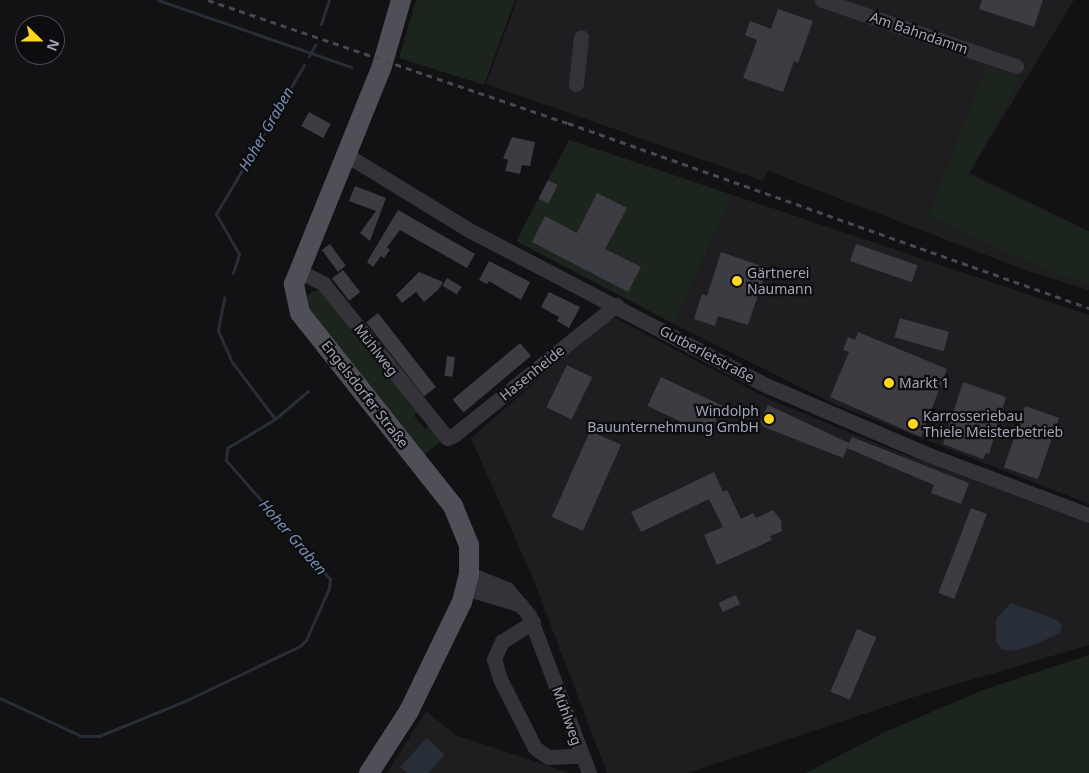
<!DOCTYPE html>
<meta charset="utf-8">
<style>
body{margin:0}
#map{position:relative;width:1089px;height:773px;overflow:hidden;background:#121214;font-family:"Noto Sans",sans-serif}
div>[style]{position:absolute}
.built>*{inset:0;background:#1e1e21}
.green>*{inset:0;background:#1c241e}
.water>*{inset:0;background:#272e38}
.stream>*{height:3px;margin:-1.5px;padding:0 1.5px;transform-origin:1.5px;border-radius:1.5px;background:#272e38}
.building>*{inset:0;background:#3c3c42;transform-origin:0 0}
.minor>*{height:15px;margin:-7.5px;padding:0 7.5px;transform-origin:7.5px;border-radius:7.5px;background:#333339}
.major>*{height:20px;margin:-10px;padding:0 10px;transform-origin:10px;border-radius:10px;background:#4f4f58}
.rail>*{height:3px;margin-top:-1.5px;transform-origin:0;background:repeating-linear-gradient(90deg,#484850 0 6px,transparent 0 11px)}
.dots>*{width:14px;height:14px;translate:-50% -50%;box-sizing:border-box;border:2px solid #0d0d0f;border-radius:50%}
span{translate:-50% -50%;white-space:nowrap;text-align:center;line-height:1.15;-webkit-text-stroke:4.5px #0d0d0f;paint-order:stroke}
.street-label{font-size:14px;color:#a2a5b6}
.poi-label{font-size:14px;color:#a2a5b6}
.left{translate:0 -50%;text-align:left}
.right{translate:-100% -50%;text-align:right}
.water-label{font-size:15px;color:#768db4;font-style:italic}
.north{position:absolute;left:15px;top:15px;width:50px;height:50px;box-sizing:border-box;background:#0d0d0f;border:1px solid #494a52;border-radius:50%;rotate:112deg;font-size:14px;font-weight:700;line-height:20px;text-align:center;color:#a2a5b6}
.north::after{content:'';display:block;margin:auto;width:18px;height:22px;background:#ffd61f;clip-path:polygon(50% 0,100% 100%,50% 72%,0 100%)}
</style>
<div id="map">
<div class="built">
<div style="clip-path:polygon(517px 0,1074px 0,969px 173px,1089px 231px,1089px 290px,1030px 272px,768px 171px,763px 181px,486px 84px)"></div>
<div style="clip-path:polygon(733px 195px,1089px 315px,1089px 504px,834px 404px,674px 324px)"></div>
<div style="clip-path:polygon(611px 316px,771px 400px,890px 449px,1089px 524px,1089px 645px,923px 694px,687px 773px,607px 773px,532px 576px,471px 438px)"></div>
<div style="clip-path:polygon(426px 711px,455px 735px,570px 773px,387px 773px)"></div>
</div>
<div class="green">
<div style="clip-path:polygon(416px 0,515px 0,484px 85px,399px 58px)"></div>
<div style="clip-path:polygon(986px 67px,1021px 78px,968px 175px,1089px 232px,1089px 284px,1048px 271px,928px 216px)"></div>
<div style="clip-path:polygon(569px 140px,733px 195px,674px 324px,516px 241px)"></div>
<div style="clip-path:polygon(321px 290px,419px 411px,414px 416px,425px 429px,430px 425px,442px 440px,423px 456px,307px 310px,305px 298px,313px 291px)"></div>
<div style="clip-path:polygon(1089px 655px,1089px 773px,806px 773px,887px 731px,983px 690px)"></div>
</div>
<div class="water">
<div style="clip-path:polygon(1011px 603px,1057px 620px,1062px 625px,1060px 633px,1034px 645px,1012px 651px,1002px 650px,996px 641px,996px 619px)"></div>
<div style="clip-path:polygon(427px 738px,445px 755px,428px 773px,407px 773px,400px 767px)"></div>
</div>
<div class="stream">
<div style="left:158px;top:0;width:205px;rotate:19.1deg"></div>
<div style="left:321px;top:24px;width:25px;rotate:-72deg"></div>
<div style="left:309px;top:56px;width:13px;rotate:-61deg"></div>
<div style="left:233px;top:273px;width:20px;rotate:-72deg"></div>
<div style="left:239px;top:254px;width:46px;rotate:-119.9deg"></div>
<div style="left:216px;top:214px;width:173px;rotate:-59.4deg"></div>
<div style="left:275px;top:419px;width:43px;rotate:-40.3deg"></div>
<div style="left:0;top:698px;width:89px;rotate:25.1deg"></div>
<div style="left:81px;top:736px;width:18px"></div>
<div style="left:99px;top:736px;width:95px;rotate:-22.2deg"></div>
<div style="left:187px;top:700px;width:125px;rotate:-25.5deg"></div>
<div style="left:300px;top:646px;width:8px;rotate:-45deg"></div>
<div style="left:306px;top:640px;width:57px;rotate:-66.1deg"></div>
<div style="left:329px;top:588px;width:9px;rotate:-84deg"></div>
<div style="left:330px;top:579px;width:158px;rotate:-131.2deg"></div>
<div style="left:226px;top:460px;width:12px;rotate:-85deg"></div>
<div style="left:227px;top:448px;width:56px;rotate:-31.1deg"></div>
<div style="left:275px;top:419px;width:71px;rotate:-127deg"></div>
<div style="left:232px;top:362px;width:35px;rotate:-114deg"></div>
<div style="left:218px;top:330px;width:33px;rotate:-79deg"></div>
</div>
<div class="building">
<div style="clip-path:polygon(982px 0,1043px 0,1034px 27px,979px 9px)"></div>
<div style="clip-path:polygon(778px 9px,813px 21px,798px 63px,794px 61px,783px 92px,743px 78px,757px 40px,745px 35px,750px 21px,771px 29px)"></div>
<div style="left:309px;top:112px;width:25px;height:16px;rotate:29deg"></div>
<div style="clip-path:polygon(512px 137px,535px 142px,530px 166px,522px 165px,520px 174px,505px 171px,508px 160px,503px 158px)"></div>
<div style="left:548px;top:180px;width:11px;height:21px;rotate:27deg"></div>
<div style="clip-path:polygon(355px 186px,386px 198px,370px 241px,360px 233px,376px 211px,349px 201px)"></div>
<div style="clip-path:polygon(597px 193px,627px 208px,605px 249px,641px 267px,628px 292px,532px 242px,545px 216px,577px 233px)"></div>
<div style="clip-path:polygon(398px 210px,475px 254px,467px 268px,400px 230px,387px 247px,390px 250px,384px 258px,381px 256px,373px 267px,367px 262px)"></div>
<div style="left:330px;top:244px;width:27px;height:10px;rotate:54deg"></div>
<div style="left:856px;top:244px;width:65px;height:18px;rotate:19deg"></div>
<div style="clip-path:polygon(721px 252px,767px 268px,748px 325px,718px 316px,715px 326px,694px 319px,702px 294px,707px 296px)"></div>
<div style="clip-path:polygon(489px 261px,530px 282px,521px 300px,489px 281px,487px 284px,479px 280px)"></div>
<div style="left:343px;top:270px;width:28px;height:14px;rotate:52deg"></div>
<div style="clip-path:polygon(419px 272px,443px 282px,439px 289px,424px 302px,416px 292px,402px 303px,396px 295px)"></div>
<div style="left:447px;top:278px;width:17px;height:9px;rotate:31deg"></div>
<div style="clip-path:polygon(549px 292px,580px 307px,569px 328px,557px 321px,559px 317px,541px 307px)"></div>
<div style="left:378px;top:313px;width:94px;height:15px;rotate:52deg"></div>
<div style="left:900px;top:318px;width:51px;height:20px;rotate:16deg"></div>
<div style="clip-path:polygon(858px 332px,947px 369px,921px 437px,830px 397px,849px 352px,843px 350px,848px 337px,855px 340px)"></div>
<div style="left:520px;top:343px;width:17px;height:88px;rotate:50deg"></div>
<div style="left:447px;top:356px;width:8px;height:20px;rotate:7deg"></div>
<div style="left:567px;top:365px;width:28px;height:47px;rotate:26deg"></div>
<div style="left:661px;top:377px;width:68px;height:32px;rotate:25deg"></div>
<div style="clip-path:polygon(963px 382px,1006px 397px,989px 454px,986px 453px,983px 459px,943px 444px)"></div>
<div style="clip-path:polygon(768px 405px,849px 443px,852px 437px,969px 483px,961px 504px,931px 493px,934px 485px,847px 448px,843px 458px,764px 427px,760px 422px)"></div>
<div style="left:1025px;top:406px;width:36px;height:65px;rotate:19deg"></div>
<div style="left:590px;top:431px;width:34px;height:94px;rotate:24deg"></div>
<div style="clip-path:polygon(714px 472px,723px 492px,727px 490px,741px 519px,753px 513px,756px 518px,773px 510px,781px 520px,782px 531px,770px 536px,772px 540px,717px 565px,704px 535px,723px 527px,709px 499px,641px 532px,631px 512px)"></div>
<div style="left:971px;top:508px;width:17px;height:91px;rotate:21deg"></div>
<div style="left:736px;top:595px;width:10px;height:19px;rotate:66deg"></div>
<div style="left:857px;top:629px;width:21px;height:68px;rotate:23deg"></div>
</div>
<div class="minor">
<div style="left:822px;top:0;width:205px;rotate:18.8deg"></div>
<div style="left:576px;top:84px;width:47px;rotate:-83.9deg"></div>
<div style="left:345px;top:154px;width:145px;rotate:31.5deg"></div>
<div style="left:469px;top:230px;width:337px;rotate:27.6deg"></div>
<div style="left:768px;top:386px;width:175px;rotate:23.2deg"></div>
<div style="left:929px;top:455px;width:171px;rotate:20.6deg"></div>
<div style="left:299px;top:271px;width:27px;rotate:27deg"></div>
<div style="left:323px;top:283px;width:198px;rotate:51.3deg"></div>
<div style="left:447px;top:438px;width:8px;rotate:-23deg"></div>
<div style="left:454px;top:435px;width:208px;rotate:-38.7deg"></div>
<div style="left:469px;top:574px;width:41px;rotate:21.5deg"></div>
<div style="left:507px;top:589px;width:34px;rotate:50deg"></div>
<div style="left:529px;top:615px;width:169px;rotate:69.2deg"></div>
<div style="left:466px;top:588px;width:58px;rotate:17.2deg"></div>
<div style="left:533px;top:622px;width:36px;rotate:148deg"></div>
<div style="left:502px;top:641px;width:20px;rotate:114deg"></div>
<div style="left:494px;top:659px;width:21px;rotate:73deg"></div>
<div style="left:500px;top:679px;width:77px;rotate:63.1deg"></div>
<div style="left:535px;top:748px;width:16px;rotate:35deg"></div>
<div style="left:548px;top:757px;width:33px;rotate:-2deg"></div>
</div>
<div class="major">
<div style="left:369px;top:773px;width:74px;rotate:-57.2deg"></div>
<div style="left:409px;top:711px;width:121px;rotate:-64.1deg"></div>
<div style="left:462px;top:602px;width:29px;rotate:-76deg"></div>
<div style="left:469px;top:574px;width:29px;rotate:-90deg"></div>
<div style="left:469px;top:545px;width:42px;rotate:-112.3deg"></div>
<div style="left:453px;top:506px;width:246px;rotate:-128.4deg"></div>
<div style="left:300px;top:313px;width:30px;rotate:-102deg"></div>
<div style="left:294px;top:284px;width:235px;rotate:-68deg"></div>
<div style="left:382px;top:66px;width:69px;rotate:-73.9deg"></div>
</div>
<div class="rail">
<div style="left:208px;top:0;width:380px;rotate:18.9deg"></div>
<div style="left:568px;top:123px;width:553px;rotate:19.55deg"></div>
</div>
<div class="dots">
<div style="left:737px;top:281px;background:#ffd61f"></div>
<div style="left:889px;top:383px;background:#ffd61f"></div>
<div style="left:769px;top:419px;background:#ffd61f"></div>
<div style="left:913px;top:424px;background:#ffd61f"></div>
</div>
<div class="street-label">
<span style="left:919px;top:33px;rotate:19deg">Am Bahndamm</span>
<span style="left:376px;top:350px;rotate:52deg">Mühlweg</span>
<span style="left:707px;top:354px;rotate:28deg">Gutberletstraße</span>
<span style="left:532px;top:373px;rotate:-39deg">Hasenheide</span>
<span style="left:365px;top:394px;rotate:52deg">Engelsdorfer Straße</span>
<span style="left:567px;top:716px;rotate:70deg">Mühlweg</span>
</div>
<div class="poi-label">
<span class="left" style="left:747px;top:281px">Gärtnerei<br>Naumann</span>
<span class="left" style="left:899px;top:383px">Markt 1</span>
<span class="right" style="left:759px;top:419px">Windolph<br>Bauunternehmung GmbH</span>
<span class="left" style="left:923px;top:424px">Karrosseriebau<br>Thiele Meisterbetrieb</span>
</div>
<div class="water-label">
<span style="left:266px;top:129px;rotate:-60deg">Hoher Graben</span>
<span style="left:293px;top:537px;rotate:49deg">Hoher Graben</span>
</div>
<div class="north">N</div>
</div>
